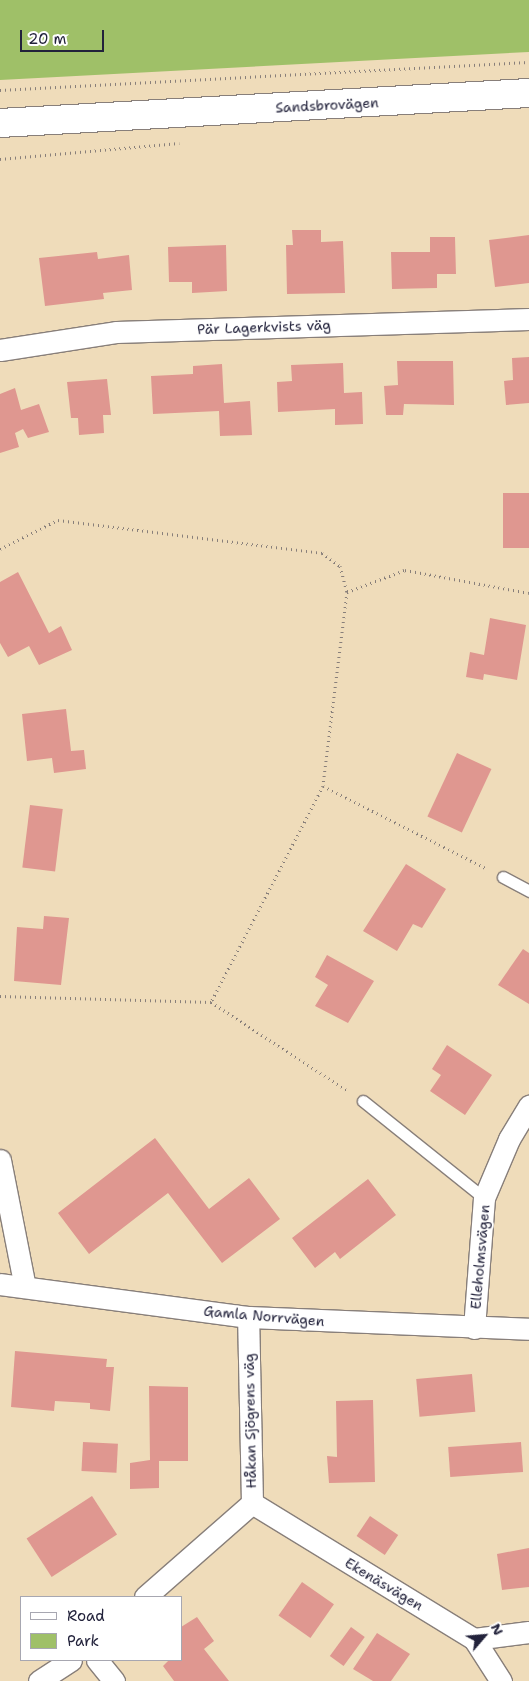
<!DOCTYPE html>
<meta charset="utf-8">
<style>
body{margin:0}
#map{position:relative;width:529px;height:1681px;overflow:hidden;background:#efdcba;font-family:"Shantell Sans",sans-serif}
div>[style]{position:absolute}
.green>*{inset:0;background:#9fc068}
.building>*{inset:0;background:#df9790;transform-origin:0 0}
.path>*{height:3px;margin-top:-1.5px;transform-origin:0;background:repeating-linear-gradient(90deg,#887f7a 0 1px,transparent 0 5px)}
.roads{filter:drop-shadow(1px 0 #887f7a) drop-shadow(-1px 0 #887f7a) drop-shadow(0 1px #887f7a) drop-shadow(0 -1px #887f7a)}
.lane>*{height:11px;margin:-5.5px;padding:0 5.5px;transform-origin:5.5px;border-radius:5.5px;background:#fff}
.street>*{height:21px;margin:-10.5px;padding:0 10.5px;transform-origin:10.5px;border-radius:10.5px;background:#fff}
.secondary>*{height:28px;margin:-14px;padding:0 14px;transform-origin:14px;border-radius:14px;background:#fff}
span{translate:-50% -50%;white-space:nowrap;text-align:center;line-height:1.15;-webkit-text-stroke:4px #fff;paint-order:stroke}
.street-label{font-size:14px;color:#22223b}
.legend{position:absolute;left:20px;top:1596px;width:162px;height:65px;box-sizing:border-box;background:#fff;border:1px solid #a7a7b1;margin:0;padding:6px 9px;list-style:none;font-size:15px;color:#22223b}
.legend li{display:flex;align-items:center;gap:10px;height:25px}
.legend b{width:25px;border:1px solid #a7a7b1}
.north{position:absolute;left:459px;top:1611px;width:50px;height:50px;-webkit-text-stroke:4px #fff;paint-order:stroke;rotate:63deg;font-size:14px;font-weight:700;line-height:20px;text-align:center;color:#22223b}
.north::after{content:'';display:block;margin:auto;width:18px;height:22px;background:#22223b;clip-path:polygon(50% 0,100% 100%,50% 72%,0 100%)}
.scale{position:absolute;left:20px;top:30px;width:84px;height:22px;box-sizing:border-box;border:2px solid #22223b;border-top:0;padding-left:6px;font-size:15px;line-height:18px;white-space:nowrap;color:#22223b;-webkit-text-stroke:4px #fff;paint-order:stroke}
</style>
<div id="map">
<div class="green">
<div style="clip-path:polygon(0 0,529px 0,529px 52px,0 80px)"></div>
</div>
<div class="building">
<div style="clip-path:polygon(292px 230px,321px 230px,321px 242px,343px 241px,345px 293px,287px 294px,286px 245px,293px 245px)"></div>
<div style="clip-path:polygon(529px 235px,529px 283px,495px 287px,489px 240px)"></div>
<div style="clip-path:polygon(430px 237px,455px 237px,456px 274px,437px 274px,437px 288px,392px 289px,391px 252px,430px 252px)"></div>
<div style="clip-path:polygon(226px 245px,227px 291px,192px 293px,192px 282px,169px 282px,168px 247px)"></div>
<div style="clip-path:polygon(97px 252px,98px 259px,129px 255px,132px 290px,103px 293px,104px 299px,45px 306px,39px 258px)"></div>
<div style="clip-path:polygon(529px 357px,529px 403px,506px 405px,504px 381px,513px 380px,512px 358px)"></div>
<div style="clip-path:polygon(397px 361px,453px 361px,454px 405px,404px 404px,403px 415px,386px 415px,384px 386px,398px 385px)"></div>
<div style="clip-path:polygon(343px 363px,344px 393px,362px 392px,363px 424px,335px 425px,335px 409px,278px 412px,277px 382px,292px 381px,291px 365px)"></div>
<div style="clip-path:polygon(222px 364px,224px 403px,250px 401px,252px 435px,220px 436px,219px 411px,153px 414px,151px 376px,193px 374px,193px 366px)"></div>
<div style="clip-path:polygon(107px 379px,111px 415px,103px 415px,104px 433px,79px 435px,78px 418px,71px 418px,67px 382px)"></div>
<div style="clip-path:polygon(15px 388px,21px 410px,39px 404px,49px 432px,28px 438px,23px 429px,15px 433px,19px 447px,0 453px,0 394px)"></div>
<div style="left:503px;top:493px;width:26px;height:55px"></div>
<div style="clip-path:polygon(18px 572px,49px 633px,61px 626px,72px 650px,39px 665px,29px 646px,8px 657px,0 643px,0 582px)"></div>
<div style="clip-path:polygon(490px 618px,526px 625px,517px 680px,484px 674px,483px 680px,466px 677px,470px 652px,484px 655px)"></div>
<div style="clip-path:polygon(66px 709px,71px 751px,84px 750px,86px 769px,54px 773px,52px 758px,27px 761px,22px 714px)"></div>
<div style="left:457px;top:753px;width:38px;height:70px;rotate:25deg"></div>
<div style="left:30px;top:805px;width:33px;height:63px;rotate:7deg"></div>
<div style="clip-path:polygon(406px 864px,446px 889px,422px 928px,413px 924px,397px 951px,363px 931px)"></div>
<div style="clip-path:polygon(44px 916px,69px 918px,61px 985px,14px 981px,17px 927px,43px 929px)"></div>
<div style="clip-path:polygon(523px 949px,529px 953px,529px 1004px,498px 985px)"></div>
<div style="clip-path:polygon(327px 955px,374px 981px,348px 1023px,315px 1006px,328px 985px,315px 977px)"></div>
<div style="clip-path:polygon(447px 1045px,492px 1075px,465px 1115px,430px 1091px,441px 1075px,432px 1069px)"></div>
<div style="clip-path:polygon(155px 1138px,209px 1209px,249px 1178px,280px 1219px,222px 1263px,168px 1193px,89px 1254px,58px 1213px)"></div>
<div style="clip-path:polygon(368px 1179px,396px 1215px,340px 1259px,335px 1252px,315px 1268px,292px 1238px)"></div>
<div style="clip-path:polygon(15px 1351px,107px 1359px,106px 1367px,114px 1367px,110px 1411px,90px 1409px,90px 1403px,55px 1401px,54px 1411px,11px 1407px)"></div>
<div style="left:472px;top:1374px;width:38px;height:56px;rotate:85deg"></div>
<div style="clip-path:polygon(149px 1386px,188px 1387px,188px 1461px,159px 1461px,159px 1488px,130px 1489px,130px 1463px,150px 1460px)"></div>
<div style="clip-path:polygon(373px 1400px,375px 1482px,329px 1483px,327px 1456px,337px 1457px,336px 1401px)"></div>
<div style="left:83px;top:1442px;width:35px;height:29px;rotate:3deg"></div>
<div style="left:521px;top:1442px;width:30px;height:73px;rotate:86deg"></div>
<div style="left:92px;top:1496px;width:46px;height:78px;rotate:57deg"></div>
<div style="left:370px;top:1516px;width:34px;height:24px;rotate:34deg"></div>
<div style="clip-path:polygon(529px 1548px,529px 1587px,502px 1590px,497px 1554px)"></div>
<div style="left:302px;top:1582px;width:39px;height:41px;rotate:35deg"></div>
<div style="clip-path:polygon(197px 1617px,214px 1641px,204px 1649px,229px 1681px,174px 1681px,163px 1666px,169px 1660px,181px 1660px,181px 1627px)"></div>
<div style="left:351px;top:1627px;width:17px;height:36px;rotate:36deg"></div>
<div style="clip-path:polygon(377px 1633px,410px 1654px,391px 1681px,373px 1681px,353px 1669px)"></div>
</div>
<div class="path">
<div style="left:0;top:90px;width:530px;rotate:-3.03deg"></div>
<div style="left:0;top:159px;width:180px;rotate:-5.1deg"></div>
<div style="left:0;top:549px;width:65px;rotate:-26.6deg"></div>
<div style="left:58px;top:520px;width:266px;rotate:7.1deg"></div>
<div style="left:322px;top:553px;width:22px;rotate:36deg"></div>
<div style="left:340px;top:566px;width:27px;rotate:75deg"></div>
<div style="left:347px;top:592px;width:195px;rotate:97.1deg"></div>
<div style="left:323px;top:786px;width:243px;rotate:117.4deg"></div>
<div style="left:347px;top:592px;width:62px;rotate:-20.8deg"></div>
<div style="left:405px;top:570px;width:126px;rotate:10.5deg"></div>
<div style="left:323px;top:786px;width:184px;rotate:26.8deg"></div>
<div style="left:0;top:996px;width:211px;rotate:1.6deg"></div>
<div style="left:211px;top:1002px;width:163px;rotate:33deg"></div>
</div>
<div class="roads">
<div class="lane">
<div style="left:503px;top:877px;width:30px;rotate:28deg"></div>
<div style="left:363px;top:1101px;width:155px;rotate:38.7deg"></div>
</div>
<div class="street">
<div style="left:0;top:350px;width:117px;rotate:-8.8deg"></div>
<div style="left:116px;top:332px;width:413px;rotate:-1.8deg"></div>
<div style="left:0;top:1160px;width:129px;rotate:78.9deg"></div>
<div style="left:0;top:1284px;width:250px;rotate:7.6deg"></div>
<div style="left:248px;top:1317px;width:281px;rotate:2.4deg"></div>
<div style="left:474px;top:1328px;width:130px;rotate:-85.6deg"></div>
<div style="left:484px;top:1198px;width:64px;rotate:-67deg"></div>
<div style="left:509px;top:1139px;width:39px;rotate:-59deg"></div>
<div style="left:252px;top:1503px;width:260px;rotate:31.5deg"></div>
<div style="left:474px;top:1639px;width:50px;rotate:57.3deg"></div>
<div style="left:145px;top:1597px;width:142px;rotate:-41.3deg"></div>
<div style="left:252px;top:1503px;width:186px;rotate:-91.2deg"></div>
<div style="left:474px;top:1639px;width:55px;rotate:-7.3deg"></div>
<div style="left:97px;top:1660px;width:27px;rotate:51deg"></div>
<div style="left:39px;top:1681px;width:38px;rotate:-33deg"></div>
</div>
<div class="secondary">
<div style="left:0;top:123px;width:530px;rotate:-3.25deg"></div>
</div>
</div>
<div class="street-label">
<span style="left:327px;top:105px;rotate:-3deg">Sandsbrovägen</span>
<span style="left:264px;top:327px;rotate:-2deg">Pär Lagerkvists väg</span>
<span style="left:480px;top:1257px;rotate:-85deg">Elleholmsvägen</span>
<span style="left:264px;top:1316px;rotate:5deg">Gamla Norrvägen</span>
<span style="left:250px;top:1421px;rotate:-91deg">Håkan Sjögrens väg</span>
<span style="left:384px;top:1584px;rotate:31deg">Ekenäsvägen</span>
</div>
<ul class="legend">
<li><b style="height:6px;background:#fff"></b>Road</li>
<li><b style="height:14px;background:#9fc068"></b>Park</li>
</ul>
<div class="north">N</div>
<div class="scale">20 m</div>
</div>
